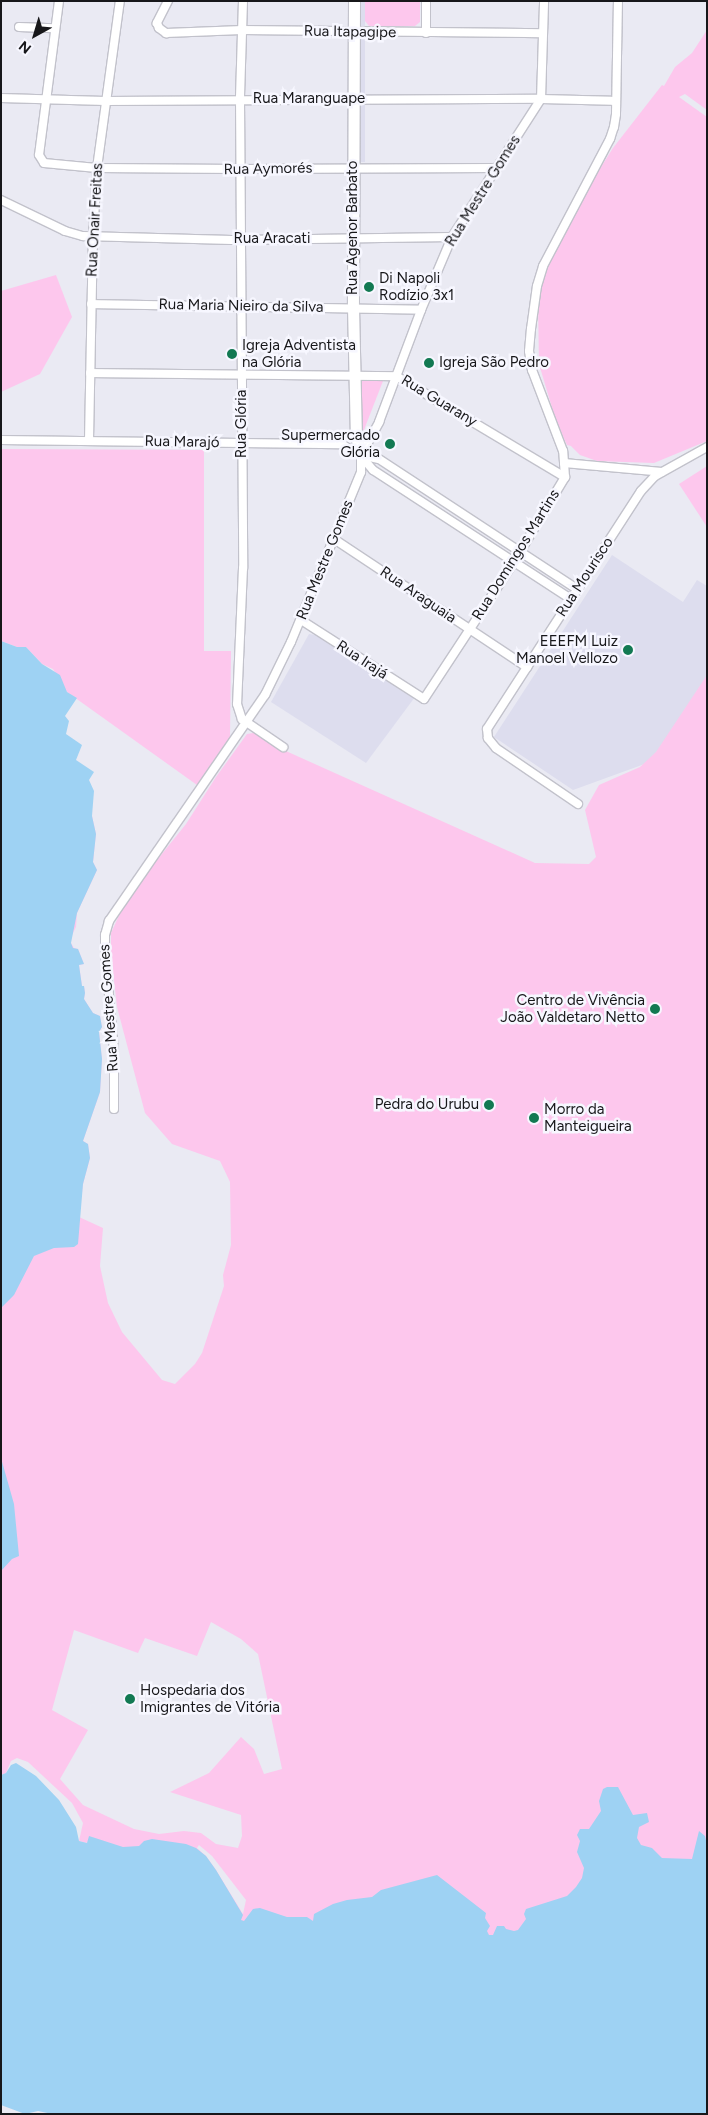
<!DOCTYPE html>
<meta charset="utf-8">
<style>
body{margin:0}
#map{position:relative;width:708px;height:2115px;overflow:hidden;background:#eaeaf3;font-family:Figtree,sans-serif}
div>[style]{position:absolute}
.built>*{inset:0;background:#dde;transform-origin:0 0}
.green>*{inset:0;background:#fdc7ed}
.water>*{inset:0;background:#9ed2f3}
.roads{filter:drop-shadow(1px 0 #c2c2cb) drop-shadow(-1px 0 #c2c2cb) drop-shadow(0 1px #c2c2cb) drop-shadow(0 -1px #c2c2cb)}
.street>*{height:8px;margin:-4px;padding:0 4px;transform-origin:4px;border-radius:4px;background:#fff}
.secondary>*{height:11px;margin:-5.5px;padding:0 5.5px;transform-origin:5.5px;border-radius:5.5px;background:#fff}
.dots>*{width:14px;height:14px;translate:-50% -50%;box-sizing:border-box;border:2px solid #f7f7ff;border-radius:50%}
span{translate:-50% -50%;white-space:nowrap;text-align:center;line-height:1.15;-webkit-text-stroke:5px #f7f7ff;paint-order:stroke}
.street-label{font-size:15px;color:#17171a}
.poi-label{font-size:15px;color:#17171a}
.left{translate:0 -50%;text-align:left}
.right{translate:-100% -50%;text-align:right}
.frame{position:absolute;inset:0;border:2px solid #17171a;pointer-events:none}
.north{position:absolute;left:10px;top:10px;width:50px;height:50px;-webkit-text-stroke:4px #f7f7ff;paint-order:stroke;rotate:219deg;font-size:14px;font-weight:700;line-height:20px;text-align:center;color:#17171a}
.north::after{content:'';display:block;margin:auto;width:18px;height:22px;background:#17171a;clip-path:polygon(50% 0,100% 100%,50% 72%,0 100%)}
</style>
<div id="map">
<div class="built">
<div style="left:354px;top:1px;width:11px;height:161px"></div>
<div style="clip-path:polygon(612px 555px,683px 602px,697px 580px,707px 586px,707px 677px,650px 762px,573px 790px,494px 737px)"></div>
<div style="clip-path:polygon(309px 634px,322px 636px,415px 697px,366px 763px,271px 702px)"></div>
</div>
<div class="green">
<div style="clip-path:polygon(365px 1px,420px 1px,420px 22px,415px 26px,369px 26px,365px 21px)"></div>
<div style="clip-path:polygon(707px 30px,707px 110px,685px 94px,679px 97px,707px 117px,707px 441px,654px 463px,597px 461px,580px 455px,571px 446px,567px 445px,556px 421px,539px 364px,538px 302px,547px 259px,564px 226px,613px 148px,662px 85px,664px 86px,675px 67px,692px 53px)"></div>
<div style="clip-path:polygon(56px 275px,72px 317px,40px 374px,1px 392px,1px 291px)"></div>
<div style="clip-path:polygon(360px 381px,383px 381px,362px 435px)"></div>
<div style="clip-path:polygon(1px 449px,204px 450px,204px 651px,231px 651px,230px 738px,197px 785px,67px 692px,53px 669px,42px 664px,26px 647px,17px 647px,1px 641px)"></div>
<div style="clip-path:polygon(707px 466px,707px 527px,679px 484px)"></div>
<div style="clip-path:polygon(evenodd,707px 675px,707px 2107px,701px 2114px,395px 2114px,123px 1848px,90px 1837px,87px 1843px,79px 1841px,83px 1823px,72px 1803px,28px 1762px,17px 1758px,11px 1761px,6px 1773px,1px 1775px,1px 834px,92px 816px,96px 834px,93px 862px,97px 870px,77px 913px,76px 927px,71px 937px,71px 943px,74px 948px,78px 949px,84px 964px,79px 965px,82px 986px,84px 986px,85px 993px,84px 999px,93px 1013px,100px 1016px,102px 1027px,99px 1032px,102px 1059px,100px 1092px,83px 1141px,88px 1144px,90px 1158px,83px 1184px,79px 1217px,103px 1228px,100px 1266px,108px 1303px,122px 1332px,162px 1380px,175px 1384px,195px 1364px,202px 1353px,224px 1286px,223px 1275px,231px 1245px,230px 1182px,220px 1161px,172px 1144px,145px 1113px,117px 1007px,111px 954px,111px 933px,122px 909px,149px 870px,186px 824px,216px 777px,247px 734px,259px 732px,277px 747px,535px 863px,589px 864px,596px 857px,585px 810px,599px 785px,640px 767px,656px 752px,707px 675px,211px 1622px,241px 1639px,258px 1654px,282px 1769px,264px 1774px,254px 1749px,241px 1737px,209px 1773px,170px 1792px,241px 1815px,242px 1836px,238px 1848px,216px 1844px,201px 1833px,184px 1831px,159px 1834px,134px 1829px,83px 1805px,60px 1779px,88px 1730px,52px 1710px,74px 1630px,138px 1653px,145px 1638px,197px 1656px,211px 1622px,707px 675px,199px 1845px,212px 1856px,246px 1900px,243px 1914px,216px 1870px,206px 1856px,197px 1848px,199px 1845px)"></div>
</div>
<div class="water">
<div style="clip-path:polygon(1px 641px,17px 647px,26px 647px,42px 664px,60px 675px,67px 692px,77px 698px,65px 716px,69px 721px,66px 734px,82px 745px,76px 760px,94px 772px,89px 780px,94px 791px,92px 816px,96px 834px,93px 862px,97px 870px,77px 913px,71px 943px,73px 948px,78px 949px,84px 964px,79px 965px,82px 986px,84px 986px,85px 993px,84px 999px,93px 1013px,100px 1016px,102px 1027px,99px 1032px,102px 1059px,100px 1092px,83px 1141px,88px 1144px,90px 1158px,83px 1184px,78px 1244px,74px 1247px,54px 1248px,34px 1256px,14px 1295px,1px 1308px)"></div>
<div style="clip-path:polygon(1px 1458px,14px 1504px,19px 1556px,12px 1559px,1px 1571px)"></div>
<div style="clip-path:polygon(16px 1763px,36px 1776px,59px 1800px,76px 1827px,79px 1841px,87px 1843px,89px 1836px,123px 1847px,139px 1846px,144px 1841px,152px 1839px,186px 1844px,196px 1848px,206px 1856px,216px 1870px,243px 1915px,241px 1920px,244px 1921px,253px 1909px,260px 1908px,287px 1917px,307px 1917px,313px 1921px,314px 1914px,333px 1904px,347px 1900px,372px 1897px,381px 1890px,437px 1875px,486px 1913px,485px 1918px,490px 1926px,487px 1931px,489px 1935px,493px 1935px,497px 1926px,504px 1926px,506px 1929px,514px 1931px,518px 1930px,526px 1919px,524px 1914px,526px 1909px,567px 1896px,576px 1887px,582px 1878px,584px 1868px,577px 1852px,580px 1841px,577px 1835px,580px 1829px,589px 1829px,601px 1811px,599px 1801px,603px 1789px,607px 1787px,618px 1787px,633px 1815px,647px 1813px,649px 1822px,639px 1827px,637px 1838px,641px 1845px,652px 1848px,662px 1858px,692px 1859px,699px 1831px,705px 1836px,707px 1845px,707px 2114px,52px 2114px,38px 2111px,25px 2114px,1px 2105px,1px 1775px,6px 1773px,11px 1765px)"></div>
</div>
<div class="roads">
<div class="street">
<div style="left:59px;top:1px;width:155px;rotate:97.4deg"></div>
<div style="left:39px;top:155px;width:9px;rotate:58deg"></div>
<div style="left:44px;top:163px;width:53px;rotate:5.4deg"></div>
<div style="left:97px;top:168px;width:143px;rotate:0.4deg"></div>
<div style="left:240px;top:169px;width:257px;rotate:-0.2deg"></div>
<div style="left:168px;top:1px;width:25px;rotate:117deg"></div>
<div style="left:157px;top:23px;width:5px;rotate:68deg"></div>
<div style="left:159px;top:28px;width:9px;rotate:36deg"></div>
<div style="left:166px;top:33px;width:76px;rotate:-2.3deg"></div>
<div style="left:242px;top:30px;width:301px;rotate:0.6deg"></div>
<div style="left:243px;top:1px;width:98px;rotate:91.8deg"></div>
<div style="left:240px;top:99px;width:469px;rotate:89.6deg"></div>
<div style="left:243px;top:568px;width:136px;rotate:92.5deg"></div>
<div style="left:237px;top:704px;width:16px;rotate:72deg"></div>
<div style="left:242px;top:719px;width:50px;rotate:34.3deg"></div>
<div style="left:19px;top:27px;width:35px;rotate:2deg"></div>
<div style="left:426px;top:33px;width:32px;rotate:-90deg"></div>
<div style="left:1px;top:98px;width:104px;rotate:1.7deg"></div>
<div style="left:105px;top:101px;width:436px;rotate:-0.3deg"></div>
<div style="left:541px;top:99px;width:75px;rotate:1.5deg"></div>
<div style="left:1px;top:200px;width:71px;rotate:25.8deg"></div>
<div style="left:65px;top:231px;width:19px;rotate:16deg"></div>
<div style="left:83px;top:236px;width:158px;rotate:1.5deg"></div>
<div style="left:241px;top:240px;width:211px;rotate:-0.8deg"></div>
<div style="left:91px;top:304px;width:330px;rotate:1deg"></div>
<div style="left:90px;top:373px;width:306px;rotate:0.6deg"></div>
<div style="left:396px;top:376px;width:197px;rotate:30.9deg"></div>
<div style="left:1px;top:440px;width:340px;rotate:0.7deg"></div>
<div style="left:341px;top:444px;width:23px;rotate:29deg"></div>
<div style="left:361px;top:455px;width:18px;rotate:13deg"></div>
<div style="left:379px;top:459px;width:237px;rotate:33.3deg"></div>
<div style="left:89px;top:440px;width:204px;rotate:-88.9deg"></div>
<div style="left:93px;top:236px;width:68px;rotate:-86.6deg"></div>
<div style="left:97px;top:168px;width:169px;rotate:-82.2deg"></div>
<div style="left:362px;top:457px;width:17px;rotate:50deg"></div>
<div style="left:373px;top:470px;width:236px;rotate:33.1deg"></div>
<div style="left:564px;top:463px;width:98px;rotate:5.2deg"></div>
<div style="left:334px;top:539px;width:232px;rotate:33.6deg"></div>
<div style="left:301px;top:620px;width:146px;rotate:32.7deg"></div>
<div style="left:424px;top:699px;width:164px;rotate:-56.7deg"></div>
<div style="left:514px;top:562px;width:99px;rotate:-59deg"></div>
<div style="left:565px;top:477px;width:26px;rotate:-94deg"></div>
<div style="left:563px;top:451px;width:87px;rotate:-110.9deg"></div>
<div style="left:532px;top:370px;width:19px;rotate:-99deg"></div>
<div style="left:529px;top:351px;width:22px;rotate:-85deg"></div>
<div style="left:531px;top:329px;width:43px;rotate:-82.1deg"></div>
<div style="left:537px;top:286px;width:21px;rotate:-73deg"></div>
<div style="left:543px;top:266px;width:144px;rotate:-62.2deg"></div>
<div style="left:610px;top:139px;width:13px;rotate:-72deg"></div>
<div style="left:614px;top:127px;width:13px;rotate:-81deg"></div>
<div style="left:616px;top:114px;width:113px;rotate:-89deg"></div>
<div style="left:578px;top:804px;width:99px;rotate:-145.7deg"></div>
<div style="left:496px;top:748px;width:13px;rotate:-129deg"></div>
<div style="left:488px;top:738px;width:9px;rotate:-96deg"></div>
<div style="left:487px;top:729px;width:283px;rotate:-57.1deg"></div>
<div style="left:641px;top:491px;width:21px;rotate:-47deg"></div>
<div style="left:655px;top:476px;width:60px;rotate:-29.1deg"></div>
<div style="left:114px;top:1109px;width:58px;rotate:-90deg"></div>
<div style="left:114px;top:1051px;width:100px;rotate:-95.1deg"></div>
<div style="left:105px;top:951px;width:16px;rotate:-90deg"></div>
<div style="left:105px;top:935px;width:15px;rotate:-74deg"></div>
<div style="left:109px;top:921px;width:275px;rotate:-55.4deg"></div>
<div style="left:265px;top:695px;width:59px;rotate:-63.9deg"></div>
<div style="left:291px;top:642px;width:184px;rotate:-67.6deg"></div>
<div style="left:361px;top:472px;width:17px;rotate:-90deg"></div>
<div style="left:361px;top:455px;width:38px;rotate:-61deg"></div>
<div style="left:379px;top:422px;width:120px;rotate:-69.4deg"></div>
<div style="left:421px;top:310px;width:79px;rotate:-67deg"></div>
<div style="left:452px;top:237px;width:164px;rotate:-57.2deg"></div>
<div style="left:541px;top:99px;width:98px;rotate:-88.2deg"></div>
</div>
<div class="secondary">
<div style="left:354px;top:1px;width:306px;rotate:90.2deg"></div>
<div style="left:353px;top:307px;width:130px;rotate:88.7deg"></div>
<div style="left:356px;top:437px;width:19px;rotate:74deg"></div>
</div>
</div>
<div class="dots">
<div style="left:369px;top:287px;background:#127952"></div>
<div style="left:232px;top:354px;background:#127952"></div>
<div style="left:429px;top:363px;background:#127952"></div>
<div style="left:390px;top:444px;background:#127952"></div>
<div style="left:628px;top:650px;background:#127952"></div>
<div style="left:655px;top:1009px;background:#127952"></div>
<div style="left:489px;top:1105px;background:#127952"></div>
<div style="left:534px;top:1118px;background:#127952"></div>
<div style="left:130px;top:1699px;background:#127952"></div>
</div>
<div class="street-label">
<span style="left:350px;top:32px;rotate:1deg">Rua Itapagipe</span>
<span style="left:309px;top:99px">Rua Maranguape</span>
<span style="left:268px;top:169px;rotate:-1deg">Rua Aymorés</span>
<span style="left:483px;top:191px;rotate:-58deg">Rua Mestre Gomes</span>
<span style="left:95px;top:220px;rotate:-87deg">Rua Onair Freitas</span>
<span style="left:353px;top:228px;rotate:-90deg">Rua Agenor Barbato</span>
<span style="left:272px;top:239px">Rua Aracati</span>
<span style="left:241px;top:306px;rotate:1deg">Rua Maria Nieiro da Silva</span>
<span style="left:439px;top:401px;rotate:31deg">Rua Guarany</span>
<span style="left:242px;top:424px;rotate:-90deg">Rua Glória</span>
<span style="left:182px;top:442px;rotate:1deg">Rua Marajó</span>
<span style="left:516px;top:555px;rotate:-58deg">Rua Domingos Martins</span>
<span style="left:325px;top:560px;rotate:-68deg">Rua Mestre Gomes</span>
<span style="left:585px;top:577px;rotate:-57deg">Rua Mourisco</span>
<span style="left:418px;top:595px;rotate:34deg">Rua Araguaia</span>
<span style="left:362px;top:660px;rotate:33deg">Rua Irajá</span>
<span style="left:109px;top:1008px;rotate:-94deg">Rua Mestre Gomes</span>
</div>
<div class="poi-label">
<span class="left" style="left:379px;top:287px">Di Napoli<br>Rodízio 3x1</span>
<span class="left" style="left:242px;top:354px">Igreja Adventista<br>na Glória</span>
<span class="left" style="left:439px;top:363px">Igreja São Pedro</span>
<span class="right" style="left:380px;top:444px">Supermercado<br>Glória</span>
<span class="right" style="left:618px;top:650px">EEEFM Luiz<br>Manoel Vellozo</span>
<span class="right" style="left:645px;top:1009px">Centro de Vivência<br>João Valdetaro Netto</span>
<span class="right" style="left:479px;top:1105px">Pedra do Urubu</span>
<span class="left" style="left:544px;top:1118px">Morro da<br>Manteigueira</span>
<span class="left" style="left:140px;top:1699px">Hospedaria dos<br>Imigrantes de Vitória</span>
</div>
<div class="frame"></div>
<div class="north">N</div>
</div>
